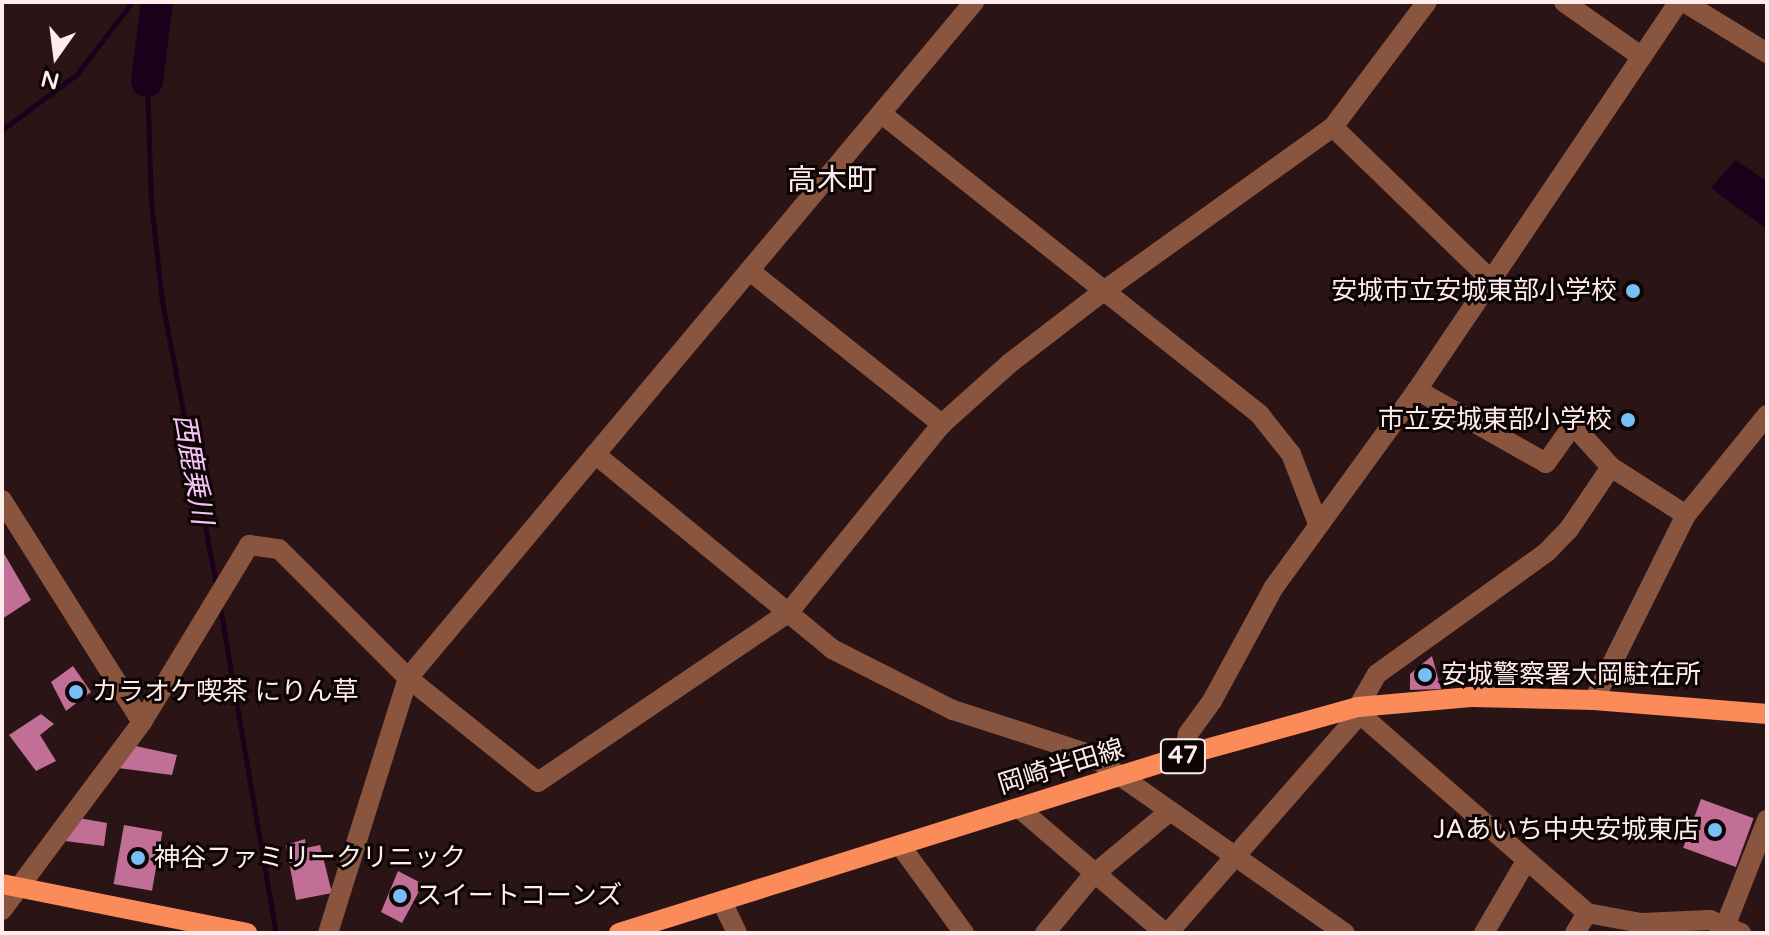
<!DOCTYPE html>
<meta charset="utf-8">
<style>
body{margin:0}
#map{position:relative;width:1769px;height:935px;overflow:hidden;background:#2b1415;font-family:"Varela Round","Noto Sans JP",sans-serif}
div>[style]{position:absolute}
.water>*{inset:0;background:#19011c}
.stream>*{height:5px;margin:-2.5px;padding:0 2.5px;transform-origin:2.5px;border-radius:2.5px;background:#19011c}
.river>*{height:32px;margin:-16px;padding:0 16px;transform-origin:16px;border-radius:16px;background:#19011c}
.building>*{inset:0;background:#c26f97;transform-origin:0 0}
.minor>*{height:20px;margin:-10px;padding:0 10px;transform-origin:10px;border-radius:10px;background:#8a553e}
.major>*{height:20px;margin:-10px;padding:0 10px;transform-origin:10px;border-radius:10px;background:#fb8c5a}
.dots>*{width:22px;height:22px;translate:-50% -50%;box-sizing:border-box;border:4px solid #0d0404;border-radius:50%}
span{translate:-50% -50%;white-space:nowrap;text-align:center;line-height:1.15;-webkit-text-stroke:6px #0d0404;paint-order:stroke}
.shield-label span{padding:2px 6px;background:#0d0404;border:2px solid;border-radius:6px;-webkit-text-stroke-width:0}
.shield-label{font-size:24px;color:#ffeded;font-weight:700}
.poi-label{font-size:26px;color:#ffeded}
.right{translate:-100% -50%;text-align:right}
.left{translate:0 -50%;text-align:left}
.street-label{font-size:26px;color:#ffeded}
.water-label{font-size:28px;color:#f4c4f8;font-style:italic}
.quarter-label{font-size:30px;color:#ffeded}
.frame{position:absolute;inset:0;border:4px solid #ffeded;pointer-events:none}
.north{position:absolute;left:16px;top:16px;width:80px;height:80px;-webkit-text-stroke:6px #0d0404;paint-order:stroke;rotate:194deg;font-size:22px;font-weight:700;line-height:32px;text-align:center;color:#ffeded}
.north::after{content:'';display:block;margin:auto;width:28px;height:36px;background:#ffeded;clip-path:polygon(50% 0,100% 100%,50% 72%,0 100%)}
</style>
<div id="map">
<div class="water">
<div style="clip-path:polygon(1735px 160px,1767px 181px,1767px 229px,1711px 188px)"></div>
</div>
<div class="stream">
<div style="left:147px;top:81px;width:121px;rotate:88.1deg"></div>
<div style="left:151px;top:202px;width:100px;rotate:83.7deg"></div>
<div style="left:162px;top:301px;width:289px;rotate:79.2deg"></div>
<div style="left:2px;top:130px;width:94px;rotate:-36.7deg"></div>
<div style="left:77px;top:74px;width:91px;rotate:-52.6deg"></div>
<div style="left:220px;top:607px;width:331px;rotate:80.3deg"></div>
</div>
<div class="river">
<div style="left:147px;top:81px;width:80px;rotate:-82.8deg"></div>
</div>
<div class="building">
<div style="clip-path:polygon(2px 550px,31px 600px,2px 619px)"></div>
<div style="clip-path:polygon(1432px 656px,1441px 689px,1410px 690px,1410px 674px)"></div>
<div style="clip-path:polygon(73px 666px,91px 692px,66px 711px,51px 682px)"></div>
<div style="clip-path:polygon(41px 714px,54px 724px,40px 735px,56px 761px,36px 771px,9px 735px)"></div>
<div style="clip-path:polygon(131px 745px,177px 755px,172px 775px,118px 768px)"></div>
<div style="left:1701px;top:799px;width:56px;height:52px;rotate:20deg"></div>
<div style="clip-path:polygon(79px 818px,107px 823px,104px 846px,65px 841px)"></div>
<div style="left:124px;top:825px;width:39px;height:60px;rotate:10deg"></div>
<div style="clip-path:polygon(305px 839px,306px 848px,320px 845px,332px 893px,296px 900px,286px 845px)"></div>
<div style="clip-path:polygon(398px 871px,423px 884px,402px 923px,381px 912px)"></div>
</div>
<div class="minor">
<div style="left:1564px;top:2px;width:95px;rotate:35.2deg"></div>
<div style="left:1684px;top:2px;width:97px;rotate:31.6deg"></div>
<div style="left:882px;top:114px;width:483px;rotate:38.5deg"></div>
<div style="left:1260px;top:415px;width:50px;rotate:51.5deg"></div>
<div style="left:1291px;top:454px;width:72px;rotate:68.8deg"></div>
<div style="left:1333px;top:127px;width:221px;rotate:44.1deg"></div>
<div style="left:750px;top:271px;width:246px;rotate:38.6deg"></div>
<div style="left:1417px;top:390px;width:148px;rotate:29.5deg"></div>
<div style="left:1546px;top:463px;width:47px;rotate:-54.6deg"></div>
<div style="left:1573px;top:425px;width:57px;rotate:47.9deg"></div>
<div style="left:1611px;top:467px;width:89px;rotate:32.6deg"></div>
<div style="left:595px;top:454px;width:307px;rotate:39.4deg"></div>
<div style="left:832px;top:649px;width:136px;rotate:26.8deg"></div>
<div style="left:953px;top:710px;width:143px;rotate:17.9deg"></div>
<div style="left:1089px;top:754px;width:312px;rotate:35deg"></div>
<div style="left:1611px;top:467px;width:75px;rotate:124.1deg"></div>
<div style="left:1569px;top:529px;width:32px;rotate:134deg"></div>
<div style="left:1547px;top:552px;width:209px;rotate:144.3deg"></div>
<div style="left:1377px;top:674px;width:38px;rotate:120deg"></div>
<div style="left:1358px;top:707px;width:7px;rotate:74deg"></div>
<div style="left:1360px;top:714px;width:302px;rotate:41.2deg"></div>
<div style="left:1587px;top:913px;width:55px;rotate:10.5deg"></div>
<div style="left:1641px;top:923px;width:69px;rotate:-2.5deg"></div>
<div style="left:1710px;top:920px;width:34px;rotate:23deg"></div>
<div style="left:2px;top:500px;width:262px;rotate:57.8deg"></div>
<div style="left:1594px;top:700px;width:207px;rotate:-63.6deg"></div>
<div style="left:1686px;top:515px;width:129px;rotate:-51deg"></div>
<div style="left:1184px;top:756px;width:22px;rotate:-80deg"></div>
<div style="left:1188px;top:734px;width:41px;rotate:-54deg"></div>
<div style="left:1212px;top:701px;width:130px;rotate:-61.5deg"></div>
<div style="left:1274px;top:587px;width:243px;rotate:-54deg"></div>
<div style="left:1417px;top:390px;width:468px;rotate:-56deg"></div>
<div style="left:1019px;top:808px;width:192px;rotate:40.6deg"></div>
<div style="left:900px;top:845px;width:109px;rotate:54deg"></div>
<div style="left:722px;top:902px;width:34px;rotate:64deg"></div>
<div style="left:2px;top:910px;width:234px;rotate:-53.3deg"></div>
<div style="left:142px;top:722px;width:207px;rotate:-58.8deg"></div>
<div style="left:249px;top:545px;width:30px;rotate:8deg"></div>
<div style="left:279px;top:549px;width:182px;rotate:45deg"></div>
<div style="left:408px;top:678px;width:166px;rotate:38.7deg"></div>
<div style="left:538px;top:782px;width:303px;rotate:-34.1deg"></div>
<div style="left:789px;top:612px;width:242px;rotate:-50.9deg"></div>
<div style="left:942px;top:424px;width:91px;rotate:-41.9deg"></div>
<div style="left:1010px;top:363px;width:115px;rotate:-37.6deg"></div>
<div style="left:1101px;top:293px;width:285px;rotate:-35.6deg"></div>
<div style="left:1333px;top:127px;width:156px;rotate:-53.1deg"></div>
<div style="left:1726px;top:924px;width:112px;rotate:-68.5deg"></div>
<div style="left:328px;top:933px;width:267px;rotate:-72.6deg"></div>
<div style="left:408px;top:678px;width:882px;rotate:-50.06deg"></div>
<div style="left:1045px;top:933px;width:75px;rotate:-50.4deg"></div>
<div style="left:1093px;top:875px;width:99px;rotate:-39.7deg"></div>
<div style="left:1168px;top:933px;width:291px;rotate:-48.8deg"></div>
<div style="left:1484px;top:933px;width:83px;rotate:-59.7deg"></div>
<div style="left:1575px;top:933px;width:23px;rotate:-59deg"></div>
</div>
<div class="major">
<div style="left:2px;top:884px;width:250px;rotate:11.3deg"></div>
<div style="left:619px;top:933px;width:608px;rotate:-17.42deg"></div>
<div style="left:1199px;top:751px;width:165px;rotate:-15.5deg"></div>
<div style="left:1358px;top:707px;width:113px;rotate:-5.1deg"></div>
<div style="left:1471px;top:697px;width:123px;rotate:1.4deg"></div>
<div style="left:1594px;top:700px;width:174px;rotate:4.6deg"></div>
</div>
<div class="dots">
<div style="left:1633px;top:291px;background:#78bff7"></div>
<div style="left:1628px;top:420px;background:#78bff7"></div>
<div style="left:1425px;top:675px;background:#78bff7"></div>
<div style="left:76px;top:692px;background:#78bff7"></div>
<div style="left:1715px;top:830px;background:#78bff7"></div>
<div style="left:138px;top:858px;background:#78bff7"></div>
<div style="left:400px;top:896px;background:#78bff7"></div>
</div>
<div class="shield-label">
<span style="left:1183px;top:756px">47</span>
</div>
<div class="poi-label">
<span class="right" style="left:1617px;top:291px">安城市立安城東部小学校</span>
<span class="right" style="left:1612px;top:420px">市立安城東部小学校</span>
<span class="left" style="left:1441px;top:675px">安城警察署大岡駐在所</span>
<span class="left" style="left:92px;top:692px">カラオケ喫茶 にりん草</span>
<span class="right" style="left:1699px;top:830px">JAあいち中央安城東店</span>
<span class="left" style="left:154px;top:858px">神谷ファミリークリニック</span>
<span class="left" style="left:416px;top:896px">スイートコーンズ</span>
</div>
<div class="street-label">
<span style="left:1061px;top:767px;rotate:-17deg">岡崎半田線</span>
</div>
<div class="water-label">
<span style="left:193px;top:469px;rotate:80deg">西鹿乗川</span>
</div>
<div class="quarter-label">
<span style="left:832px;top:181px">高木町</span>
</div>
<div class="frame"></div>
<div class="north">N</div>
</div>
